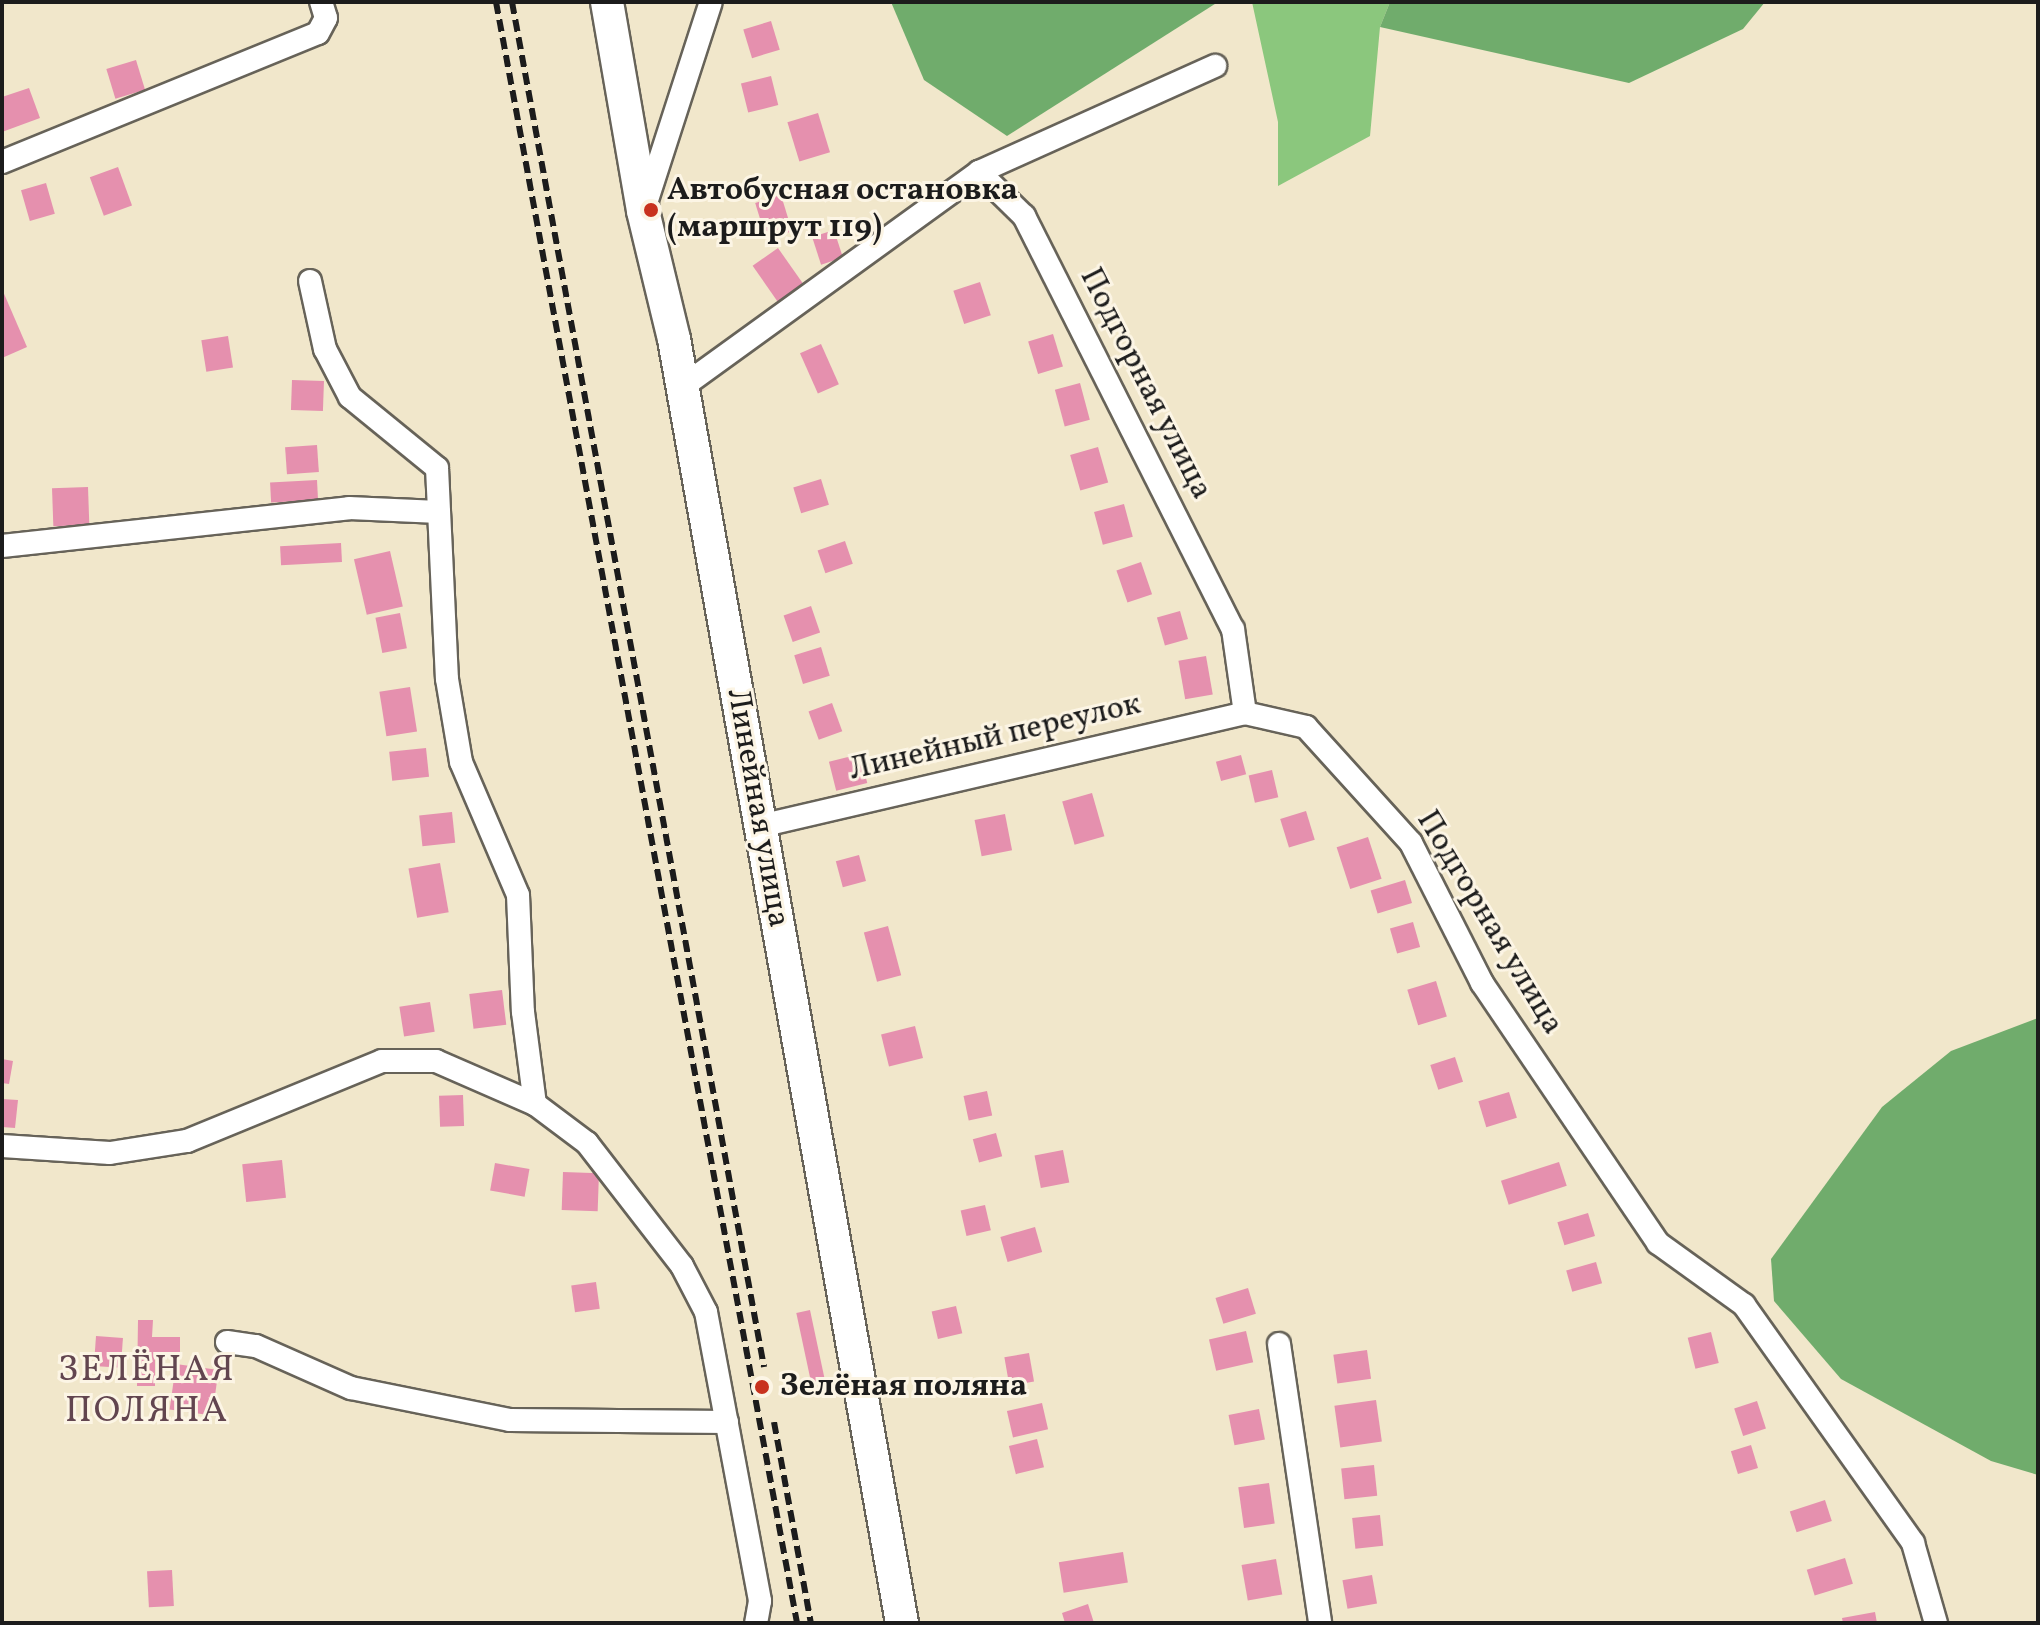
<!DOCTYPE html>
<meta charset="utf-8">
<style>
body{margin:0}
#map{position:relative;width:2040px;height:1625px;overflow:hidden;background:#f1e7cb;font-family:Vollkorn,serif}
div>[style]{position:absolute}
.green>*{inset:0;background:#8bc77d}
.forest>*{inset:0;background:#70ac6c}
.building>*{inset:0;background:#e590ae;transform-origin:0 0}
.roads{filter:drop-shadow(2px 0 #676359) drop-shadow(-2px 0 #676359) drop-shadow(0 2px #676359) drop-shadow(0 -2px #676359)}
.street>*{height:22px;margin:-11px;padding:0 11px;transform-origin:11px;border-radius:11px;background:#fff}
.secondary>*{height:32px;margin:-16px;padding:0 16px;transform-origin:16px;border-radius:16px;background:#fff}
.rail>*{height:6px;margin-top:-3px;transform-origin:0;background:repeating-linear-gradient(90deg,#1c1c1c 0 12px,transparent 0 18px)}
.dots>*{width:22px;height:22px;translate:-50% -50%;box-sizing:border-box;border:4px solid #fcf5e5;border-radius:50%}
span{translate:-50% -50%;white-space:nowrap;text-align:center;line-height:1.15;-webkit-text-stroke:6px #fcf5e5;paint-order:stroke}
.poi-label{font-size:32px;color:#1c1c1c;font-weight:700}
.left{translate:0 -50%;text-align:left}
.street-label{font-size:32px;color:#1c1c1c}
.quarter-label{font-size:36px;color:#62454f;letter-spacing:2px}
.frame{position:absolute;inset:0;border:4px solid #1c1c1c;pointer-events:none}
</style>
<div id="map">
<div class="green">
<div style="clip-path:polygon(1252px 2px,1390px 2px,1380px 27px,1370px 136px,1278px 186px,1278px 122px)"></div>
</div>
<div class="forest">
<div style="clip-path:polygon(891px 2px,1218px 2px,1007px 136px,924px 80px)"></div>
<div style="clip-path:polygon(1390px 2px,1765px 2px,1743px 29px,1629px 83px,1380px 27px)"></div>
<div style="clip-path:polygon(2038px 1018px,2038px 1475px,1991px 1461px,1841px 1379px,1774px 1301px,1771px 1259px,1882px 1107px,1951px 1051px)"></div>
</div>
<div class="building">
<div style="left:771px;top:21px;width:30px;height:29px;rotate:73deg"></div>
<div style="left:136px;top:60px;width:31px;height:31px;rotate:73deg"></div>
<div style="left:771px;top:76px;width:30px;height:31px;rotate:76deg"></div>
<div style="clip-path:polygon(29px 88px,40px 118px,2px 132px,2px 97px)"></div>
<div style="left:818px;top:113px;width:41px;height:32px;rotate:73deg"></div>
<div style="left:118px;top:167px;width:41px;height:30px;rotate:70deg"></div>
<div style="left:46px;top:183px;width:32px;height:26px;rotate:74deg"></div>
<div style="left:781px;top:195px;width:38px;height:27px;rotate:73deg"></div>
<div style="left:834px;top:230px;width:29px;height:23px;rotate:72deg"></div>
<div style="left:778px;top:248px;width:45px;height:31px;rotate:55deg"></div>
<div style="left:980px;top:282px;width:35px;height:28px;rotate:72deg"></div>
<div style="clip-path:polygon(2px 289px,27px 347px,2px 358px)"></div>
<div style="left:1053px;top:334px;width:34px;height:26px;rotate:73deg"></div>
<div style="left:228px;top:336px;width:32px;height:27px;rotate:81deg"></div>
<div style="left:821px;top:344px;width:44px;height:23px;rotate:66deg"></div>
<div style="left:292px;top:380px;width:32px;height:30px;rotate:2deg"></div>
<div style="left:1080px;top:383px;width:38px;height:26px;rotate:75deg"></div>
<div style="left:317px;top:445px;width:27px;height:32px;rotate:86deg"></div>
<div style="left:1098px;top:447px;width:37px;height:29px;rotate:74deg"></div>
<div style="left:821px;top:479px;width:27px;height:29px;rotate:73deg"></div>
<div style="left:317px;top:480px;width:20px;height:47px;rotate:87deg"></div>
<div style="left:88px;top:487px;width:38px;height:36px;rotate:88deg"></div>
<div style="left:1124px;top:504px;width:34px;height:31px;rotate:75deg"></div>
<div style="left:845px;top:541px;width:24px;height:29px;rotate:71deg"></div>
<div style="left:341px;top:543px;width:19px;height:61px;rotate:87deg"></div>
<div style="left:390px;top:551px;width:57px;height:37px;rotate:77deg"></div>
<div style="left:1141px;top:562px;width:34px;height:26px;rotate:71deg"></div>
<div style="left:811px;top:606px;width:28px;height:29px;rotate:71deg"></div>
<div style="left:1180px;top:611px;width:29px;height:24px;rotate:74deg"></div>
<div style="left:400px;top:613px;width:36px;height:25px;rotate:79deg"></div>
<div style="left:821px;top:647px;width:30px;height:28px;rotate:73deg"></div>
<div style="left:1206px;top:656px;width:39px;height:28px;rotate:80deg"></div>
<div style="left:410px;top:687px;width:45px;height:31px;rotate:81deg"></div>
<div style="left:832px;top:703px;width:30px;height:25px;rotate:70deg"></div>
<div style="left:426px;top:748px;width:29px;height:37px;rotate:84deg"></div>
<div style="left:860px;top:754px;width:30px;height:32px;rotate:76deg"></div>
<div style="left:1241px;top:755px;width:20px;height:26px;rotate:75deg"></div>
<div style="left:1272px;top:770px;width:28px;height:24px;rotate:77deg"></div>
<div style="left:1092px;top:793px;width:45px;height:31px;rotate:74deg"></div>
<div style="left:1306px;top:811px;width:30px;height:27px;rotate:73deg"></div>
<div style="left:452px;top:812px;width:31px;height:33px;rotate:84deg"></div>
<div style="left:1005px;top:814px;width:37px;height:31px;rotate:79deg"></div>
<div style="left:1368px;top:837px;width:44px;height:33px;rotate:72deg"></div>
<div style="left:859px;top:855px;width:27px;height:24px;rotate:75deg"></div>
<div style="left:440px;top:863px;width:50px;height:32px;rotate:80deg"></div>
<div style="left:1405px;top:880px;width:24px;height:36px;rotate:73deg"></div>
<div style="left:1413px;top:922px;width:26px;height:24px;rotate:74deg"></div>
<div style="left:888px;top:926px;width:51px;height:25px;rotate:75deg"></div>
<div style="left:1436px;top:981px;width:37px;height:30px;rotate:73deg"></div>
<div style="left:502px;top:990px;width:35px;height:33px;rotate:83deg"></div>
<div style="left:430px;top:1002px;width:30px;height:31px;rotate:81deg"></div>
<div style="left:915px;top:1026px;width:33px;height:35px;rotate:76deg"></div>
<div style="left:1455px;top:1057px;width:26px;height:26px;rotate:72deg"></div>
<div style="clip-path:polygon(2px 1059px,13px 1061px,9px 1084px,2px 1083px)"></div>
<div style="left:987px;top:1091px;width:25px;height:24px;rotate:78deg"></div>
<div style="left:1509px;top:1092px;width:27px;height:32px;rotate:73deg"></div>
<div style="left:463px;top:1095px;width:31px;height:24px;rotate:88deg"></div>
<div style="clip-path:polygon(2px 1099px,18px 1100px,15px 1128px,2px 1127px)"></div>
<div style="left:996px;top:1133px;width:24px;height:24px;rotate:75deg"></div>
<div style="left:1063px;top:1150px;width:33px;height:29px;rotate:79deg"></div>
<div style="left:282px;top:1160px;width:38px;height:40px;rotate:84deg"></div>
<div style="left:1559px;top:1162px;width:25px;height:61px;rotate:72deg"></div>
<div style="left:495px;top:1163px;width:35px;height:28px;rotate:10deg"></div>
<div style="left:563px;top:1172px;width:36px;height:38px;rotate:2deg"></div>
<div style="left:985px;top:1205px;width:26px;height:25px;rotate:77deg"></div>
<div style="left:1588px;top:1213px;width:24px;height:32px;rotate:73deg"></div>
<div style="left:1035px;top:1227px;width:26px;height:36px;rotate:74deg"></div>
<div style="left:1596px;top:1262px;width:22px;height:31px;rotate:74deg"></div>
<div style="left:596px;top:1282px;width:27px;height:25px;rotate:82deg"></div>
<div style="left:1248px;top:1288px;width:27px;height:34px;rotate:73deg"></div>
<div style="left:956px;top:1306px;width:28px;height:25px;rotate:77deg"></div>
<div style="left:810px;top:1310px;width:72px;height:14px;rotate:78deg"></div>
<div style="clip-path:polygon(138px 1320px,153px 1320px,152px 1337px,180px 1337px,180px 1356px,155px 1355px,155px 1386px,137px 1386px)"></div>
<div style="left:1246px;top:1331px;width:32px;height:38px;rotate:77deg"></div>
<div style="left:1711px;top:1332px;width:32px;height:24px;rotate:76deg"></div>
<div style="left:96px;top:1336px;width:27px;height:30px;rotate:4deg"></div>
<div style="left:1367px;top:1350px;width:29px;height:34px;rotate:82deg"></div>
<div style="left:1029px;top:1353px;width:29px;height:25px;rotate:80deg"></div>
<div style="left:176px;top:1364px;width:43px;height:46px;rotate:8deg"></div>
<div style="left:1376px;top:1400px;width:42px;height:42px;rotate:82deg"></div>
<div style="left:1757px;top:1401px;width:29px;height:24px;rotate:72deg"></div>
<div style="left:1042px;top:1403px;width:27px;height:36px;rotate:77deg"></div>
<div style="left:1259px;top:1409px;width:31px;height:31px;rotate:79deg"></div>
<div style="left:1037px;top:1439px;width:29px;height:29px;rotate:76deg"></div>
<div style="left:1751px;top:1445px;width:24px;height:21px;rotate:73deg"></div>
<div style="left:1374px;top:1465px;width:31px;height:33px;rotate:84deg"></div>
<div style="left:1269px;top:1483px;width:41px;height:31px;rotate:82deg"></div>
<div style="left:1825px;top:1500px;width:22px;height:37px;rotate:72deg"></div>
<div style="left:1380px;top:1515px;width:31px;height:28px;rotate:84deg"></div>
<div style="left:1123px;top:1552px;width:31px;height:65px;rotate:81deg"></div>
<div style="left:1845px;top:1558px;width:27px;height:40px;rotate:73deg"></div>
<div style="left:1276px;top:1559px;width:36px;height:35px;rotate:80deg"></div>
<div style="left:172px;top:1570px;width:36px;height:25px;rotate:87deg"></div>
<div style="left:1372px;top:1575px;width:29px;height:30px;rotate:80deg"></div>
<div style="clip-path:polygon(1088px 1604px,1094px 1623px,1065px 1623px,1062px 1613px)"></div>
<div style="clip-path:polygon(1875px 1612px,1877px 1623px,1843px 1623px,1842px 1618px)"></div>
</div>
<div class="roads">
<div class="street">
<div style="left:2px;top:162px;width:341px;rotate:-22.2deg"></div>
<div style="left:318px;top:33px;width:17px;rotate:-62deg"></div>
<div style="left:326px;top:18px;width:17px;rotate:-107deg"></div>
<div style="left:979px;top:172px;width:63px;rotate:44.4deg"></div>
<div style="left:1024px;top:216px;width:463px;rotate:63.2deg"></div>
<div style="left:1233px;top:629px;width:85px;rotate:81.9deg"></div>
<div style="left:645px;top:206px;width:214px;rotate:-72.1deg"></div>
<div style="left:310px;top:281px;width:70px;rotate:77.6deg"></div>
<div style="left:325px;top:349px;width:54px;rotate:62.5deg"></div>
<div style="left:350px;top:397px;width:112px;rotate:39.2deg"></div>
<div style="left:437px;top:468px;width:211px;rotate:87.3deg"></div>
<div style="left:447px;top:679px;width:84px;rotate:80.4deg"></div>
<div style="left:461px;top:762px;width:145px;rotate:66.8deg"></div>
<div style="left:518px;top:895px;width:117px;rotate:87.6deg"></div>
<div style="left:523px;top:1012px;width:93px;rotate:82.6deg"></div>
<div style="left:682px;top:387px;width:367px;rotate:-35.9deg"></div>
<div style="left:979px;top:172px;width:259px;rotate:-24.2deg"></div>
<div style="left:2px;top:546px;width:349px;rotate:-6.2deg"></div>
<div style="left:349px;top:508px;width:90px;rotate:2.5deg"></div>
<div style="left:760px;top:826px;width:498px;rotate:-13.1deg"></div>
<div style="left:1245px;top:713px;width:63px;rotate:12.9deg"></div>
<div style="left:1306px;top:727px;width:156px;rotate:47.8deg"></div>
<div style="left:1411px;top:843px;width:157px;rotate:63.1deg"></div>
<div style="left:1482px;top:983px;width:314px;rotate:55.9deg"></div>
<div style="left:1658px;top:1243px;width:106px;rotate:35.8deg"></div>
<div style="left:1744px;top:1305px;width:292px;rotate:54.6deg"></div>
<div style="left:1913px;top:1543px;width:83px;rotate:74deg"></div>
<div style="left:2px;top:1146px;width:108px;rotate:3.7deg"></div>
<div style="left:110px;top:1153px;width:78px;rotate:-8.9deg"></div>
<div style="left:187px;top:1141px;width:211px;rotate:-22.3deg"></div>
<div style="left:382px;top:1061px;width:54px"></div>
<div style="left:436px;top:1061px;width:108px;rotate:23.5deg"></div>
<div style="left:535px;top:1104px;width:65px;rotate:36.9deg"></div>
<div style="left:587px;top:1143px;width:155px;rotate:52.3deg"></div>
<div style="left:682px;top:1266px;width:52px;rotate:62.4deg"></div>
<div style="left:706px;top:1312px;width:294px;rotate:79.4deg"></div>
<div style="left:760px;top:1601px;width:22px;rotate:100deg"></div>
<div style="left:227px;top:1342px;width:29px;rotate:8deg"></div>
<div style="left:256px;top:1346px;width:104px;rotate:23.9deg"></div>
<div style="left:351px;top:1388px;width:162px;rotate:11.4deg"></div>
<div style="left:510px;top:1420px;width:217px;rotate:0.5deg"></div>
<div style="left:1279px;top:1344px;width:282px;rotate:81.6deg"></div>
</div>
<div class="secondary">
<div style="left:607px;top:2px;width:212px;rotate:80.2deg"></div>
<div style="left:643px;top:211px;width:132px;rotate:76.4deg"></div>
<div style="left:674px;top:339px;width:1304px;rotate:79.93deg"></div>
</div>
</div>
<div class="rail">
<div style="left:496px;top:2px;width:1649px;rotate:79.48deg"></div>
<div style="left:512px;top:2px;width:1388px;rotate:79.54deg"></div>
<div style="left:774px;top:1422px;width:204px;rotate:79.6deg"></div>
</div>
<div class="dots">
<div style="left:651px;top:210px;background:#c8321e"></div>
<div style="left:762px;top:1387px;background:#c8321e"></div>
</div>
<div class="poi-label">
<span class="left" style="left:667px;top:210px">Автобусная остановка<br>(маршрут 119)</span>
<span class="left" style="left:780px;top:1387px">Зелёная поляна</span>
</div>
<div class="street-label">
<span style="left:1145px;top:384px;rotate:63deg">Подгорная улица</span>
<span style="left:995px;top:738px;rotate:-13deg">Линейный переулок</span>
<span style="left:757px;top:808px;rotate:80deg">Линейная улица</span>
<span style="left:1489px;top:923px;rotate:59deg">Подгорная улица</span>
</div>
<div class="quarter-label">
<span style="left:147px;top:1392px">ЗЕЛЁНАЯ<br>ПОЛЯНА</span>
</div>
<div class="frame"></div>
</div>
